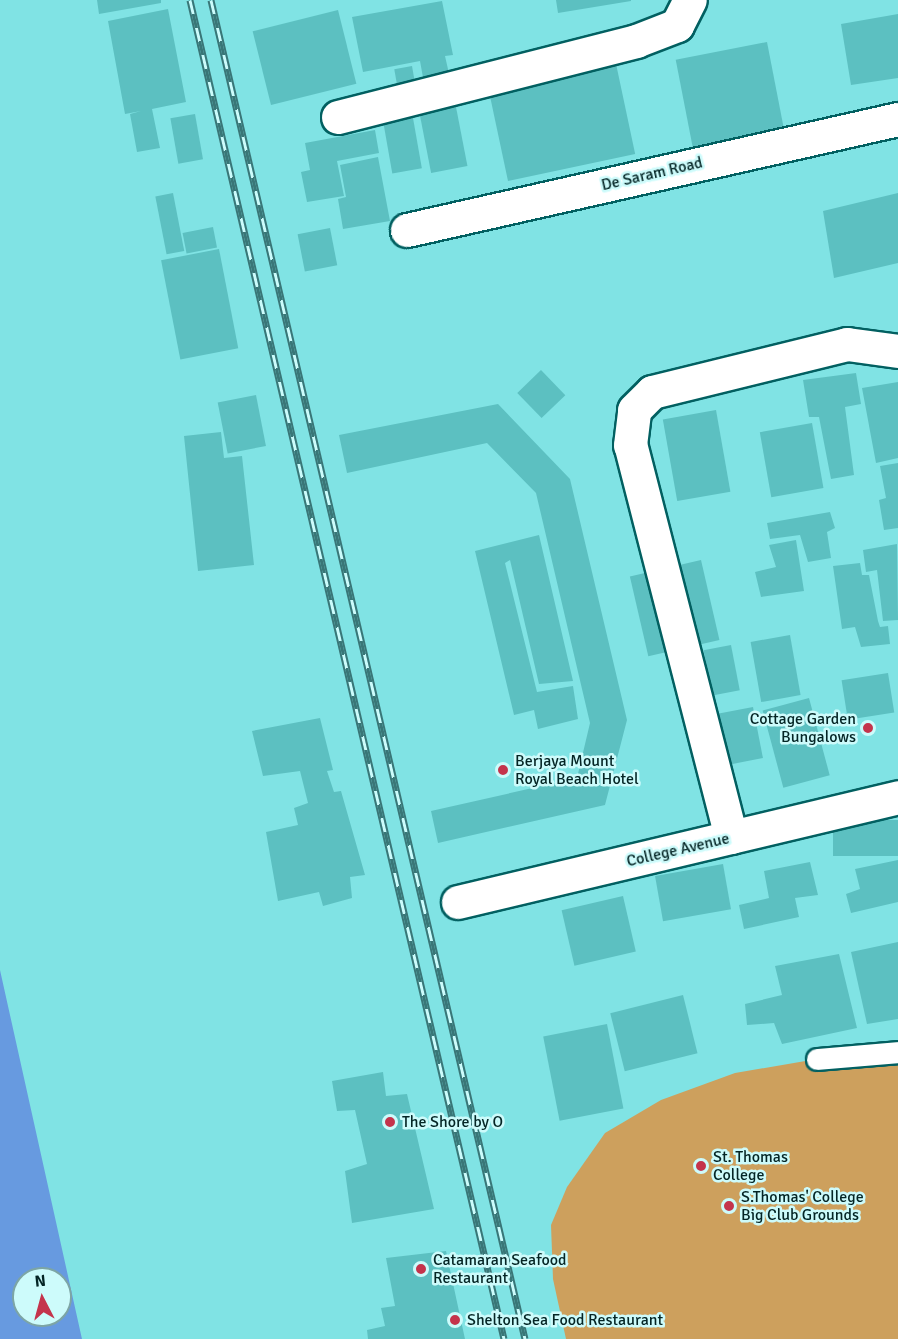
<!DOCTYPE html>
<style>
body{margin:0}
#map{position:relative;width:898px;height:1339px;overflow:hidden;background:#80e3e4;font-family:Signika,sans-serif}
div>[style]{position:absolute}
.green>*{inset:0;background:#cda05d}
.water>*{inset:0;background:#679ae0}
.building>*{inset:0;background:#5cc0c1;transform-origin:0 0}
.roads{filter:drop-shadow(2px 0 #026061) drop-shadow(-2px 0 #026061) drop-shadow(0 2px #026061) drop-shadow(0 -2px #026061)}
.service>*{height:21px;margin:-10.5px;padding:0 10.5px;transform-origin:10.5px;border-radius:10.5px;background:#fff}
.minor>*{height:33px;margin:-16.5px;padding:0 16.5px;transform-origin:16.5px;border-radius:16.5px;background:#fff}
.rail>*{height:7px;margin-top:-3.5px;transform-origin:0;background:repeating-linear-gradient(90deg,#cdfbfb 0 14px,#397677 0 28px);box-sizing:border-box;border-block:2px solid #397677}
.dots>*{width:16px;height:16px;translate:-50% -50%;box-sizing:border-box;border:3px solid #cdfbfb;border-radius:50%}
span{translate:-50% -50%;white-space:nowrap;text-align:center;line-height:1.15;-webkit-text-stroke:5px #cdfbfb;paint-order:stroke}
.street-label{font-size:16px;color:#042525}
.poi-label{font-size:16px;color:#042525}
.right{translate:-100% -50%;text-align:right}
.left{translate:0 -50%;text-align:left}
.north{position:absolute;left:12px;top:1267px;width:60px;height:60px;box-sizing:border-box;background:#cdfbfb;border:2px solid #7da5a5;border-radius:50%;rotate:354deg;font-size:16px;font-weight:700;line-height:24px;text-align:center;color:#042525}
.north::after{content:'';display:block;margin:auto;width:21px;height:27px;background:#c4344c;clip-path:polygon(50% 0,100% 100%,50% 72%,0 100%)}
</style>
<div id="map">
<div class="green">
<div style="clip-path:polygon(817px 1059px,898px 1063px,898px 1339px,566px 1339px,553px 1279px,551px 1225px,567px 1187px,605px 1133px,661px 1100px,735px 1073px)"></div>
</div>
<div class="water">
<div style="clip-path:polygon(evenodd,0 970px,82px 1339px,0 1339px,0 970px,24px 1279px,60px 1279px,60px 1315px,24px 1315px,24px 1279px)"></div>
</div>
<div class="building">
<div style="clip-path:polygon(97px 0,161px 0,161px 3px,99px 14px)"></div>
<div style="clip-path:polygon(556px 0,631px 0,631px 1px,558px 13px)"></div>
<div style="clip-path:polygon(442px 1px,453px 55px,445px 56px,450px 78px,424px 83px,420px 61px,363px 72px,352px 17px)"></div>
<div style="clip-path:polygon(168px 9px,186px 102px,152px 109px,160px 148px,137px 152px,130px 114px,141px 111px,125px 114px,108px 21px)"></div>
<div style="left:338px;top:10px;width:76px;height:88px;rotate:76deg"></div>
<div style="clip-path:polygon(898px 14px,898px 78px,851px 85px,841px 24px)"></div>
<div style="left:767px;top:42px;width:91px;height:93px;rotate:79deg"></div>
<div style="left:615px;top:59px;width:97px;height:130px;rotate:78deg"></div>
<div style="left:412px;top:66px;width:22px;height:18px;rotate:80deg"></div>
<div style="left:456px;top:107px;width:60px;height:37px;rotate:79deg"></div>
<div style="left:195px;top:114px;width:46px;height:25px;rotate:80deg"></div>
<div style="left:413px;top:118px;width:51px;height:30px;rotate:80deg"></div>
<div style="clip-path:polygon(375px 130px,379px 153px,337px 161px,344px 196px,307px 202px,301px 172px,310px 170px,305px 143px)"></div>
<div style="clip-path:polygon(378px 157px,390px 221px,343px 229px,338px 199px,346px 197px,340px 165px)"></div>
<div style="left:173px;top:193px;width:59px;height:18px;rotate:79deg"></div>
<div style="clip-path:polygon(898px 193px,898px 263px,834px 278px,823px 211px)"></div>
<div style="left:213px;top:227px;width:21px;height:31px;rotate:79deg"></div>
<div style="left:330px;top:228px;width:38px;height:33px;rotate:79deg"></div>
<div style="left:219px;top:249px;width:101px;height:59px;rotate:79deg"></div>
<div style="left:541px;top:370px;width:35px;height:33px;rotate:46deg"></div>
<div style="clip-path:polygon(856px 373px,861px 404px,845px 407px,854px 475px,831px 479px,819px 417px,809px 417px,803px 380px)"></div>
<div style="clip-path:polygon(898px 382px,898px 458px,876px 463px,862px 388px)"></div>
<div style="left:256px;top:395px;width:52px;height:39px;rotate:79deg"></div>
<div style="clip-path:polygon(498px 404px,570px 479px,627px 720px,605px 805px,438px 843px,431px 811px,577px 778px,590px 723px,536px 493px,487px 443px,347px 473px,339px 435px)"></div>
<div style="left:716px;top:410px;width:83px;height:54px;rotate:80deg"></div>
<div style="left:812px;top:423px;width:66px;height:53px;rotate:80deg"></div>
<div style="clip-path:polygon(221px 432px,224px 458px,242px 456px,254px 565px,198px 571px,184px 436px)"></div>
<div style="clip-path:polygon(898px 463px,898px 528px,884px 530px,879px 500px,886px 498px,880px 466px)"></div>
<div style="clip-path:polygon(830px 512px,835px 528px,827px 532px,831px 558px,808px 562px,800px 535px,770px 539px,767px 523px)"></div>
<div style="clip-path:polygon(539px 535px,573px 681px,539px 684px,510px 560px,505px 563px,537px 692px,573px 686px,578px 719px,538px 729px,534px 710px,514px 715px,475px 551px)"></div>
<div style="clip-path:polygon(796px 540px,804px 591px,761px 597px,755px 572px,776px 567px,769px 545px)"></div>
<div style="clip-path:polygon(897px 544px,898px 620px,883px 621px,877px 570px,866px 572px,863px 550px)"></div>
<div style="left:701px;top:560px;width:82px;height:73px;rotate:77deg"></div>
<div style="clip-path:polygon(860px 563px,862px 575px,869px 575px,878px 621px,880px 627px,888px 626px,890px 644px,861px 647px,855px 627px,842px 629px,833px 566px)"></div>
<div style="left:790px;top:635px;width:61px;height:40px;rotate:80deg"></div>
<div style="left:731px;top:645px;width:46px;height:28px;rotate:79deg"></div>
<div style="left:888px;top:673px;width:40px;height:47px;rotate:81deg"></div>
<div style="left:809px;top:698px;width:80px;height:48px;rotate:75deg"></div>
<div style="left:753px;top:707px;width:52px;height:36px;rotate:79deg"></div>
<div style="clip-path:polygon(320px 718px,333px 770px,327px 771px,334px 792px,341px 791px,365px 875px,350px 877px,352px 898px,323px 906px,319px 892px,278px 901px,266px 832px,298px 825px,294px 808px,308px 803px,300px 771px,263px 776px,252px 731px)"></div>
<div style="left:898px;top:820px;width:36px;height:65px;rotate:90deg"></div>
<div style="clip-path:polygon(898px 860px,898px 902px,851px 913px,846px 894px,860px 889px,855px 869px)"></div>
<div style="clip-path:polygon(810px 862px,818px 895px,795px 898px,799px 917px,744px 929px,739px 905px,769px 898px,764px 871px)"></div>
<div style="left:723px;top:864px;width:46px;height:69px;rotate:80deg"></div>
<div style="left:623px;top:896px;width:57px;height:63px;rotate:77deg"></div>
<div style="clip-path:polygon(898px 942px,898px 1019px,867px 1024px,851px 952px)"></div>
<div style="clip-path:polygon(839px 954px,857px 1028px,782px 1044px,774px 1023px,747px 1025px,745px 1004px,782px 995px,775px 966px)"></div>
<div style="left:683px;top:995px;width:60px;height:75px;rotate:76deg"></div>
<div style="left:607px;top:1024px;width:86px;height:65px;rotate:79deg"></div>
<div style="clip-path:polygon(383px 1072px,386px 1096px,407px 1094px,434px 1209px,352px 1223px,345px 1171px,367px 1164px,355px 1110px,337px 1111px,332px 1081px)"></div>
<div style="clip-path:polygon(446px 1251px,465px 1339px,368px 1339px,367px 1330px,385px 1326px,381px 1308px,395px 1306px,386px 1258px)"></div>
</div>
<div class="roads">
<div class="service">
<div style="left:817px;top:1059px;width:81px;rotate:-4.9deg"></div>
</div>
<div class="minor">
<div style="left:338px;top:117px;width:308px;rotate:-14.3deg"></div>
<div style="left:636px;top:41px;width:44px;rotate:-21.3deg"></div>
<div style="left:677px;top:25px;width:28px;rotate:-63deg"></div>
<div style="left:407px;top:230px;width:503px;rotate:-12.74deg"></div>
<div style="left:731px;top:837px;width:405px;rotate:-104.4deg"></div>
<div style="left:630px;top:445px;width:35px;rotate:-83deg"></div>
<div style="left:634px;top:410px;width:25px;rotate:-45deg"></div>
<div style="left:652px;top:392px;width:201px;rotate:-13.8deg"></div>
<div style="left:847px;top:344px;width:51px;rotate:7.8deg"></div>
<div style="left:458px;top:902px;width:452px;rotate:-13.4deg"></div>
</div>
</div>
<div class="rail">
<div style="left:190px;top:0;width:1375px;rotate:76.8deg"></div>
<div style="left:211px;top:0;width:1375px;rotate:76.8deg"></div>
</div>
<div class="dots">
<div style="left:868px;top:728px;background:#c4344c"></div>
<div style="left:503px;top:770px;background:#c4344c"></div>
<div style="left:390px;top:1122px;background:#c4344c"></div>
<div style="left:701px;top:1166px;background:#c4344c"></div>
<div style="left:729px;top:1206px;background:#c4344c"></div>
<div style="left:421px;top:1269px;background:#c4344c"></div>
<div style="left:455px;top:1320px;background:#c4344c"></div>
</div>
<div class="street-label">
<span style="left:652px;top:174px;rotate:-13deg">De Saram Road</span>
<span style="left:678px;top:850px;rotate:-13deg">College Avenue</span>
</div>
<div class="poi-label">
<span class="right" style="left:856px;top:728px">Cottage Garden<br>Bungalows</span>
<span class="left" style="left:515px;top:770px">Berjaya Mount<br>Royal Beach Hotel</span>
<span class="left" style="left:402px;top:1122px">The Shore by O</span>
<span class="left" style="left:713px;top:1166px">St. Thomas<br>College</span>
<span class="left" style="left:741px;top:1206px">S.Thomas' College<br>Big Club Grounds</span>
<span class="left" style="left:433px;top:1269px">Catamaran Seafood<br>Restaurant</span>
<span class="left" style="left:467px;top:1320px">Shelton Sea Food Restaurant</span>
</div>
<div class="north">N</div>
</div>
